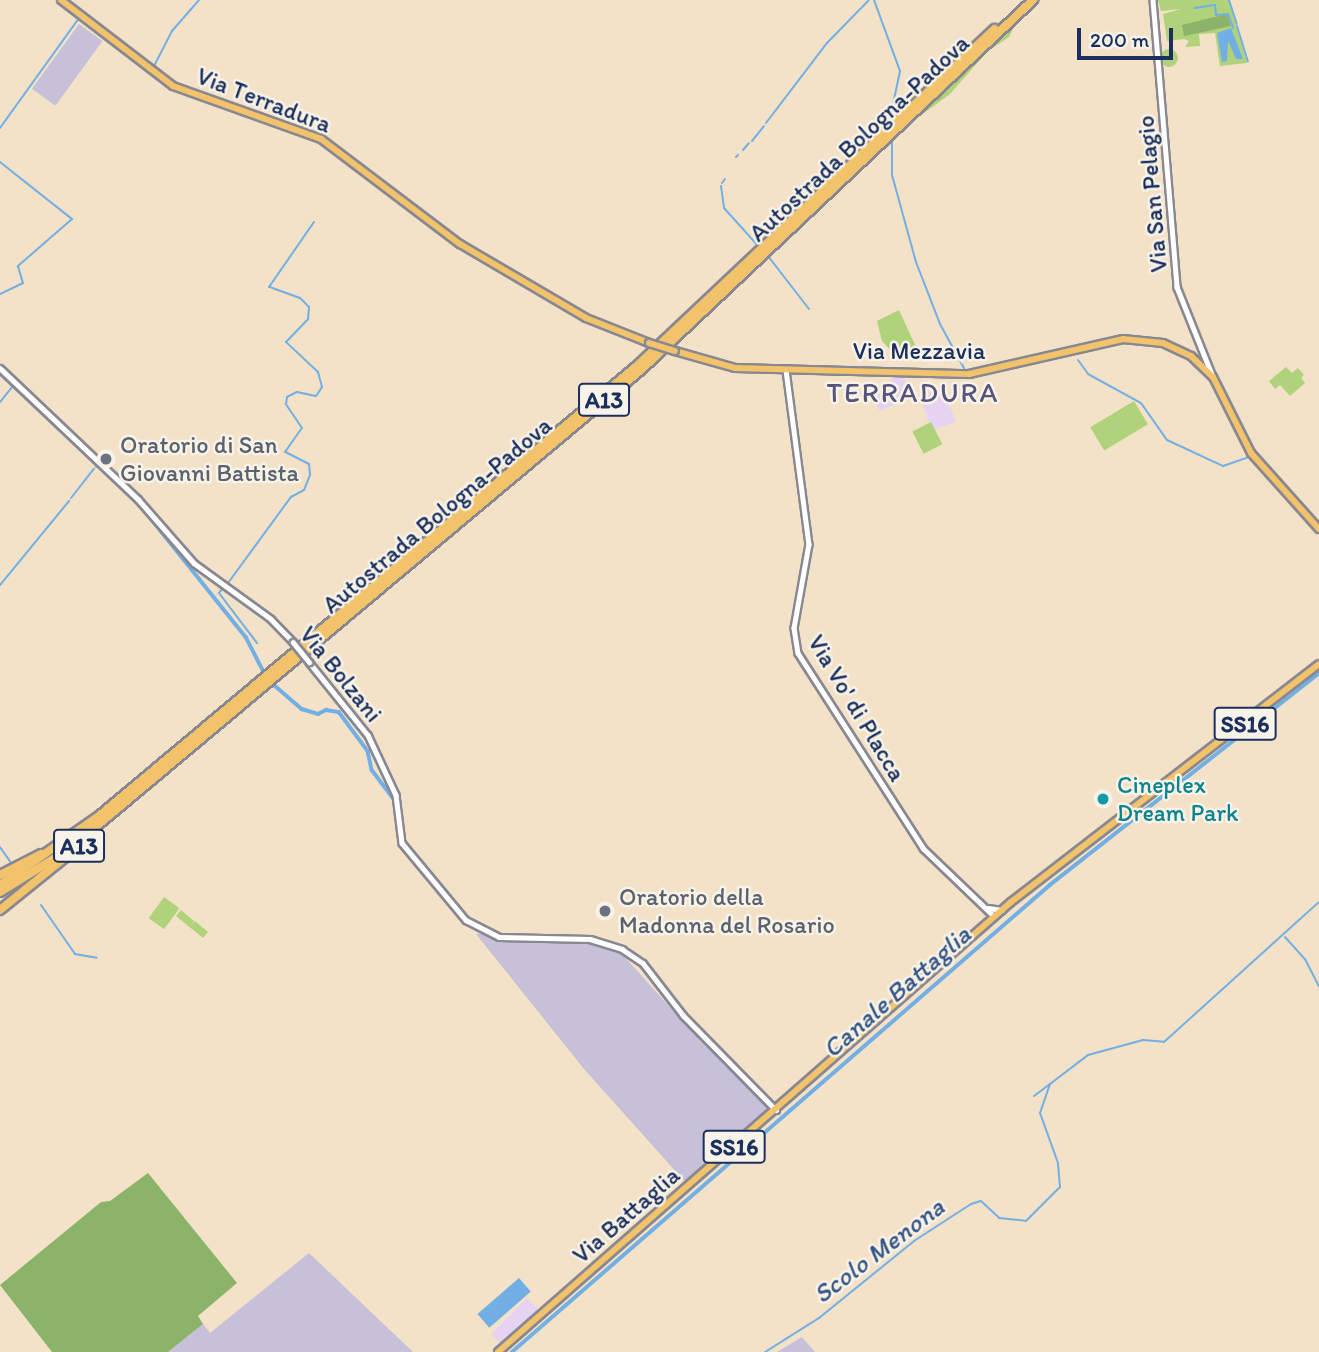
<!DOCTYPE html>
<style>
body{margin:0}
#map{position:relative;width:1319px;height:1352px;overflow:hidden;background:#f4e2c8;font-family:Itim,sans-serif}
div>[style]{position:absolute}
.built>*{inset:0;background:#e5d3f1;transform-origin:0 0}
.industrial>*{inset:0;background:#c7c0d9;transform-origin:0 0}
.green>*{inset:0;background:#afd27a;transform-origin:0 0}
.round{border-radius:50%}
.forest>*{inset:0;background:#8bb46a}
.water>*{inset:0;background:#71afe4;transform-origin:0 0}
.stream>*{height:2px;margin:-1px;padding:0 1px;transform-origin:1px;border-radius:1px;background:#71afe4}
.canal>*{height:3.5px;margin:-1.75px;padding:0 1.75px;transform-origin:1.75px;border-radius:1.75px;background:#71afe4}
.roads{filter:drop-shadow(2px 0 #888893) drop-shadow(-2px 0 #888893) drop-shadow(0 2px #888893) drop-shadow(0 -2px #888893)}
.minor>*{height:4.5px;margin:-2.25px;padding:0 2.25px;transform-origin:2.25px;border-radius:2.25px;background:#fff}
.major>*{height:6px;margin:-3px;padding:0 3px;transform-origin:3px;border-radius:3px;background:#f2c36a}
.highway>*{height:8px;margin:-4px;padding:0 4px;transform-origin:4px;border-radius:4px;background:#f2c36a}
.bridges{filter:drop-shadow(2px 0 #888893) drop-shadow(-2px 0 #888893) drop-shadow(0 2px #888893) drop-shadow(0 -2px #888893)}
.minor-bridge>*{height:4.5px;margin:-2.25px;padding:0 2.25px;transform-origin:2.25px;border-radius:2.25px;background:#fff}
.major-bridge>*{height:6px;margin:-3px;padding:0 3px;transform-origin:3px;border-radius:3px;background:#f2c36a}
.dots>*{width:19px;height:19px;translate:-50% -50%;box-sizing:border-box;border:4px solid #f7f3e8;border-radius:50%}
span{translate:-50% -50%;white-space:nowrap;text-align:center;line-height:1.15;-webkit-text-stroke:5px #f7f3e8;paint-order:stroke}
.shield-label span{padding:2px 5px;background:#f7f3e8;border:2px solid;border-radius:5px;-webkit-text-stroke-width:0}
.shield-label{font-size:23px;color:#1b2f5e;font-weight:700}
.street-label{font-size:24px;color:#1b2f5e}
.worship-label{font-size:24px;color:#5b616d}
.left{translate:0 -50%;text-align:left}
.culture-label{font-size:24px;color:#0d838f}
.water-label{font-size:26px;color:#355586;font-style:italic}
.quarter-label{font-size:28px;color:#56537c;letter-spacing:2px}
.scale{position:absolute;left:1077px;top:28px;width:96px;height:32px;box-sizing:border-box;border:4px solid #1b2f5e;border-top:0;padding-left:9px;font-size:21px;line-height:24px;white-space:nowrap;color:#1b2f5e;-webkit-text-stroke:5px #f7f3e8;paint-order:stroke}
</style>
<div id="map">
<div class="built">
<div style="clip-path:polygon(880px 374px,902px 375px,915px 395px,880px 411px,872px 398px,893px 386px,891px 376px)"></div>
<div style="left:943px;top:387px;width:37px;height:25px;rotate:70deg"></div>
<div style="left:527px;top:1298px;width:18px;height:51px;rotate:45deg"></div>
</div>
<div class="industrial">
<div style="left:79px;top:24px;width:29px;height:80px;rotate:36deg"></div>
<div style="clip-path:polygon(485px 933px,511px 942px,596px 943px,622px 954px,706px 1047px,712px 1045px,762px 1099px,768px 1112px,687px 1184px,584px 1069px,476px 934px)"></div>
<div style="clip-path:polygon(309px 1253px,413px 1352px,168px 1352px,203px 1324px,210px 1333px)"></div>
<div style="clip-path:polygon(802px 1337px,815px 1352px,777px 1352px)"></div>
</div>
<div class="green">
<div style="clip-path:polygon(1158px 0,1229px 0,1247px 63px,1220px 66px,1215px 33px,1199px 34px,1200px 46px,1185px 47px,1189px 41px,1184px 39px,1167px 41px,1163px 14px,1181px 9px,1161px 11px)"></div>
<div style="clip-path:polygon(1018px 20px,1009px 37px,988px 51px,950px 94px,916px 119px)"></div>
<div class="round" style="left:1160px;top:49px;width:18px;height:18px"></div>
<div style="clip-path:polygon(899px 310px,916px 347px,895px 355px,882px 341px,877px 321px)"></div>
<div style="clip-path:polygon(1286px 367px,1292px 373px,1298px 368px,1304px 375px,1301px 378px,1305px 383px,1290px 396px,1280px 385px,1275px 389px,1269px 381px)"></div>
<div style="left:1134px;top:401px;width:27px;height:51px;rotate:59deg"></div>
<div style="left:931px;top:422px;width:25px;height:21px;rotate:63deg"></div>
<div style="left:164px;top:897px;width:19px;height:26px;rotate:36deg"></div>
<div style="clip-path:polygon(181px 910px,194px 921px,191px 925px,195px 921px,208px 932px,203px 938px,176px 916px)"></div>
</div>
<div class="forest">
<div style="clip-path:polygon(1227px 14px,1231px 26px,1184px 36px,1182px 25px)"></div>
<div style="clip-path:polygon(148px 1173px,237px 1283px,198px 1316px,203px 1324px,168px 1352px,52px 1352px,0 1285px,101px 1202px,110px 1201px)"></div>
</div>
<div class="water">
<div style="clip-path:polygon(1231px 28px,1243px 59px,1236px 59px,1228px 41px,1227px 61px,1222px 62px,1217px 33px)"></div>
<div style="left:519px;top:1278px;width:18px;height:55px;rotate:49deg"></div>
</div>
<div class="stream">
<div style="left:874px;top:0;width:76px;rotate:69.9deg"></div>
<div style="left:900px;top:71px;width:53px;rotate:101.9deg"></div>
<div style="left:1229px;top:0;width:25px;rotate:72deg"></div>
<div style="left:1195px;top:8px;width:20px;rotate:-9deg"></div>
<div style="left:1215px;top:5px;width:10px;rotate:84deg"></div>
<div style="left:1216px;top:15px;width:12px;rotate:-5deg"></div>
<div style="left:1228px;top:14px;width:15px;rotate:70deg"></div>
<div style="left:1237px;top:26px;width:37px;rotate:73deg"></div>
<div style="left:102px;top:37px;width:59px;rotate:37.5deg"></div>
<div style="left:153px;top:68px;width:42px;rotate:-62.8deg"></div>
<div style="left:172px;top:31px;width:41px;rotate:-48.9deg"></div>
<div style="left:766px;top:123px;width:101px;rotate:-52.7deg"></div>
<div style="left:827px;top:43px;width:60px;rotate:-45.7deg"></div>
<div style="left:0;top:128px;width:135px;rotate:-54.3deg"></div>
<div style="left:79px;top:18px;width:18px;rotate:41deg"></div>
<div style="left:892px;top:140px;width:35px;rotate:90deg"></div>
<div style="left:892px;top:175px;width:90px;rotate:74.6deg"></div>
<div style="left:916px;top:262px;width:66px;rotate:68.8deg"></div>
<div style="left:940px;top:324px;width:52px;rotate:61.5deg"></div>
<div style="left:752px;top:141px;width:19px;rotate:-51deg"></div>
<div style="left:743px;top:150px;width:9px;rotate:-49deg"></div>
<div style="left:736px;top:157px;width:3px;rotate:-45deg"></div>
<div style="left:0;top:162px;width:92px;rotate:38.4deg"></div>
<div style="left:72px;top:219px;width:72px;rotate:139deg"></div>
<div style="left:18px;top:266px;width:18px;rotate:74deg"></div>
<div style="left:23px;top:283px;width:25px;rotate:154deg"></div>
<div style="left:722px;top:183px;width:5px;rotate:-53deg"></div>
<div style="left:721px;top:186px;width:22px;rotate:82deg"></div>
<div style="left:724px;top:208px;width:52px;rotate:48.1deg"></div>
<div style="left:768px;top:256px;width:67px;rotate:52.3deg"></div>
<div style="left:1078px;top:360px;width:17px;rotate:54deg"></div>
<div style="left:1088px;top:374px;width:60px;rotate:28.7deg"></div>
<div style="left:1141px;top:403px;width:45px;rotate:54.9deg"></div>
<div style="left:1167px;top:440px;width:62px;rotate:24.9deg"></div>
<div style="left:1223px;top:466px;width:28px;rotate:-19deg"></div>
<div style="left:0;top:402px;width:21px;rotate:-51deg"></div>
<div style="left:96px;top:467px;width:3px;rotate:-45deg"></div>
<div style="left:71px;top:498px;width:37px;rotate:-52deg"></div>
<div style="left:228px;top:583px;width:107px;rotate:-53.8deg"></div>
<div style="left:291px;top:497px;width:15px;rotate:-28deg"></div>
<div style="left:304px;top:490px;width:16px;rotate:-68deg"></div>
<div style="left:310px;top:475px;width:11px;rotate:-95deg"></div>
<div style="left:309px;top:464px;width:27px;rotate:-153deg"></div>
<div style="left:285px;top:452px;width:29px;rotate:-55deg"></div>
<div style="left:302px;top:428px;width:29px;rotate:-124deg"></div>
<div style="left:286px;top:404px;width:7px;rotate:-82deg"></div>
<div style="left:287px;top:397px;width:11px;rotate:-27deg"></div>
<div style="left:297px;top:392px;width:19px;rotate:12deg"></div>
<div style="left:316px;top:396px;width:11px;rotate:-56deg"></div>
<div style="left:322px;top:387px;width:16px;rotate:-105deg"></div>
<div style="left:318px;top:372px;width:44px;rotate:-136.8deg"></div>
<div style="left:286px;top:342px;width:32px;rotate:-46deg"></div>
<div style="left:308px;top:319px;width:12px;rotate:-85deg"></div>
<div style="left:309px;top:307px;width:13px;rotate:-135deg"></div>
<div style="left:300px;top:298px;width:33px;rotate:-160deg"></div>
<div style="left:269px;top:287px;width:79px;rotate:-55.3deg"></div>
<div style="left:0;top:585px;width:109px;rotate:-50.6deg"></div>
<div style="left:223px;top:588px;width:6px;rotate:129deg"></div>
<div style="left:219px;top:593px;width:63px;rotate:52.8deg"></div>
<div style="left:0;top:847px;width:19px;rotate:55deg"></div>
<div style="left:41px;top:905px;width:60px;rotate:55.2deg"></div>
<div style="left:75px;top:954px;width:22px;rotate:10deg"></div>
<div style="left:1285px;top:937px;width:30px;rotate:48deg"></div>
<div style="left:1305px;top:959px;width:31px;rotate:63deg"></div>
<div style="left:1034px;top:1096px;width:20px;rotate:-37deg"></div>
<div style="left:765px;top:1352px;width:64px;rotate:-32.2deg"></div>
<div style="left:819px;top:1318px;width:122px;rotate:-39deg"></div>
<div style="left:914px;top:1241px;width:68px;rotate:-33deg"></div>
<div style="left:971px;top:1204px;width:10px;rotate:-17deg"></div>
<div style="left:981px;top:1201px;width:25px;rotate:43deg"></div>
<div style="left:999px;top:1218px;width:27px;rotate:6deg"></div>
<div style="left:1026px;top:1221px;width:48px;rotate:-45deg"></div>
<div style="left:1060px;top:1187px;width:24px;rotate:-95deg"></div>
<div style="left:1058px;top:1163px;width:53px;rotate:-109.8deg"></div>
<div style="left:1040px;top:1113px;width:31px;rotate:-71deg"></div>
<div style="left:1050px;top:1084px;width:48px;rotate:-37.3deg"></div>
<div style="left:1088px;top:1055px;width:57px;rotate:-15.3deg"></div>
<div style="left:1143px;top:1040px;width:21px;rotate:5deg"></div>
<div style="left:1164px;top:1042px;width:209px;rotate:-42.1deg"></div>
</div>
<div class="canal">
<div style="left:0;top:373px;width:194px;rotate:43.3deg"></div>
<div style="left:141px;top:506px;width:168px;rotate:51.3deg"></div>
<div style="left:246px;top:637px;width:42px;rotate:62.8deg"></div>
<div style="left:272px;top:683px;width:40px;rotate:41deg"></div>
<div style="left:302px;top:709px;width:17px;rotate:17deg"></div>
<div style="left:318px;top:714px;width:9px;rotate:-27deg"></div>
<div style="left:326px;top:710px;width:13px;rotate:9deg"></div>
<div style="left:339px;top:712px;width:49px;rotate:53.4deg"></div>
<div style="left:368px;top:751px;width:19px;rotate:78deg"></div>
<div style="left:372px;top:770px;width:36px;rotate:53deg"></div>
<div style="left:512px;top:1352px;width:712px;rotate:-40.96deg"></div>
<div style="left:1050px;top:885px;width:342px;rotate:-38.2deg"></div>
</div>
<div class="roads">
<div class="minor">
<div style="left:1153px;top:0;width:288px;rotate:85.2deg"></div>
<div style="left:1177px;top:287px;width:97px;rotate:68.2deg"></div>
<div style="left:0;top:368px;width:190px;rotate:43.5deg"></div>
<div style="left:138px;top:499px;width:85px;rotate:48.8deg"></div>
<div style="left:194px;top:563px;width:95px;rotate:36deg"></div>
<div style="left:271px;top:619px;width:32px;rotate:46deg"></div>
<div style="left:786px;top:370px;width:176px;rotate:82.5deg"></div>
<div style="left:809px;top:544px;width:85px;rotate:100.1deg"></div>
<div style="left:794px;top:628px;width:25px;rotate:81deg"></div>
<div style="left:798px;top:653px;width:232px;rotate:57.3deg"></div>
<div style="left:923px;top:848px;width:98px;rotate:43.8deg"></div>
<div style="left:309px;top:662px;width:94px;rotate:51.1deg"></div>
<div style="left:368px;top:735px;width:66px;rotate:65deg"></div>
<div style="left:396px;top:795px;width:48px;rotate:82.9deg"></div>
<div style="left:402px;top:843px;width:100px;rotate:50.3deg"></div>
<div style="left:466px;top:920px;width:37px;rotate:27deg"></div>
<div style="left:499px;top:937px;width:91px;rotate:1.3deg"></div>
<div style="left:590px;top:939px;width:34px;rotate:17deg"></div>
<div style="left:622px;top:949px;width:25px;rotate:34deg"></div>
<div style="left:643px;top:963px;width:66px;rotate:52.4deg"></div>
<div style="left:683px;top:1015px;width:133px;rotate:45.6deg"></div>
<div style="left:988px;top:908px;width:14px;rotate:8deg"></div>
</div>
<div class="major">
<div style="left:61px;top:0;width:141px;rotate:37.5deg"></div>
<div style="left:173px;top:86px;width:157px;rotate:19.7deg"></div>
<div style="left:321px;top:139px;width:174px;rotate:37.1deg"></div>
<div style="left:460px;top:244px;width:146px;rotate:30.4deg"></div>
<div style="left:586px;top:318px;width:68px;rotate:21.6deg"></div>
<div style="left:675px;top:351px;width:62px;rotate:15.8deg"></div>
<div style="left:735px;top:368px;width:234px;rotate:1.5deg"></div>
<div style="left:969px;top:374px;width:158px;rotate:-12.8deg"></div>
<div style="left:1123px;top:339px;width:40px;rotate:5.7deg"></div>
<div style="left:1163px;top:343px;width:31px;rotate:25deg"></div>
<div style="left:1191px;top:356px;width:30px;rotate:44deg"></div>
<div style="left:1213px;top:377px;width:85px;rotate:63.4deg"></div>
<div style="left:1251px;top:453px;width:102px;rotate:48.2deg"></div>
<div style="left:498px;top:1352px;width:682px;rotate:-41.26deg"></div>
<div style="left:1011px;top:902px;width:389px;rotate:-37.7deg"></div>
</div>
<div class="highway">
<div style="left:0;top:875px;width:46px;rotate:-27.1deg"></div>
<div style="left:0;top:885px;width:121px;rotate:-34.9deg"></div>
<div style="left:99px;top:816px;width:703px;rotate:-39.92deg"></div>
<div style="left:638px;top:365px;width:490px;rotate:-43.3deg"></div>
<div style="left:0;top:892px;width:80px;rotate:-31.7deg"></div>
<div style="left:68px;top:850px;width:749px;rotate:-39.96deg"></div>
<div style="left:642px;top:369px;width:538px;rotate:-43.34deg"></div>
<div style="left:0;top:910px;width:86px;rotate:-38.9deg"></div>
</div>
</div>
<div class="bridges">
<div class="minor-bridge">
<div style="left:293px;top:642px;width:26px;rotate:51deg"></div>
</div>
<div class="major-bridge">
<div style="left:649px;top:343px;width:27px;rotate:17deg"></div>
</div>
</div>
<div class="dots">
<div style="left:106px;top:459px;background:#6b7280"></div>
<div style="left:1103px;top:799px;background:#0f9aa8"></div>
<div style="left:605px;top:911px;background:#6b7280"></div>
</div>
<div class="shield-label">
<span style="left:604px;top:400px">A13</span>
<span style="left:1245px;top:724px">SS16</span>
<span style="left:79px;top:846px">A13</span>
<span style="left:734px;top:1147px">SS16</span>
</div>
<div class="street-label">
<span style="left:264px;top:100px;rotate:21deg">Via Terradura</span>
<span style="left:859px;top:138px;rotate:-43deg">Autostrada Bologna-Padova</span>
<span style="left:1152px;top:194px;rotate:-95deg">Via San Pelagio</span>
<span style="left:919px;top:351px">Via Mezzavia</span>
<span style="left:437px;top:515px;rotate:-40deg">Autostrada Bologna-Padova</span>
<span style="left:341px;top:674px;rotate:51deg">Via Bolzani</span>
<span style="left:857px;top:708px;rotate:59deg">Via Vo' di Placca</span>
<span style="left:626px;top:1215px;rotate:-41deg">Via Battaglia</span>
</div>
<div class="worship-label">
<span class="left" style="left:120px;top:459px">Oratorio di San<br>Giovanni Battista</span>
<span class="left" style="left:619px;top:911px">Oratorio della<br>Madonna del Rosario</span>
</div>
<div class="culture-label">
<span class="left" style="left:1117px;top:799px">Cineplex<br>Dream Park</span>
</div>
<div class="water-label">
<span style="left:897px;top:992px;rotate:-41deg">Canale Battaglia</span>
<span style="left:879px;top:1251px;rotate:-37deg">Scolo Menona</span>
</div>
<div class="quarter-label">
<span style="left:913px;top:392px">TERRADURA</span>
</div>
<div class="scale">200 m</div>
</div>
